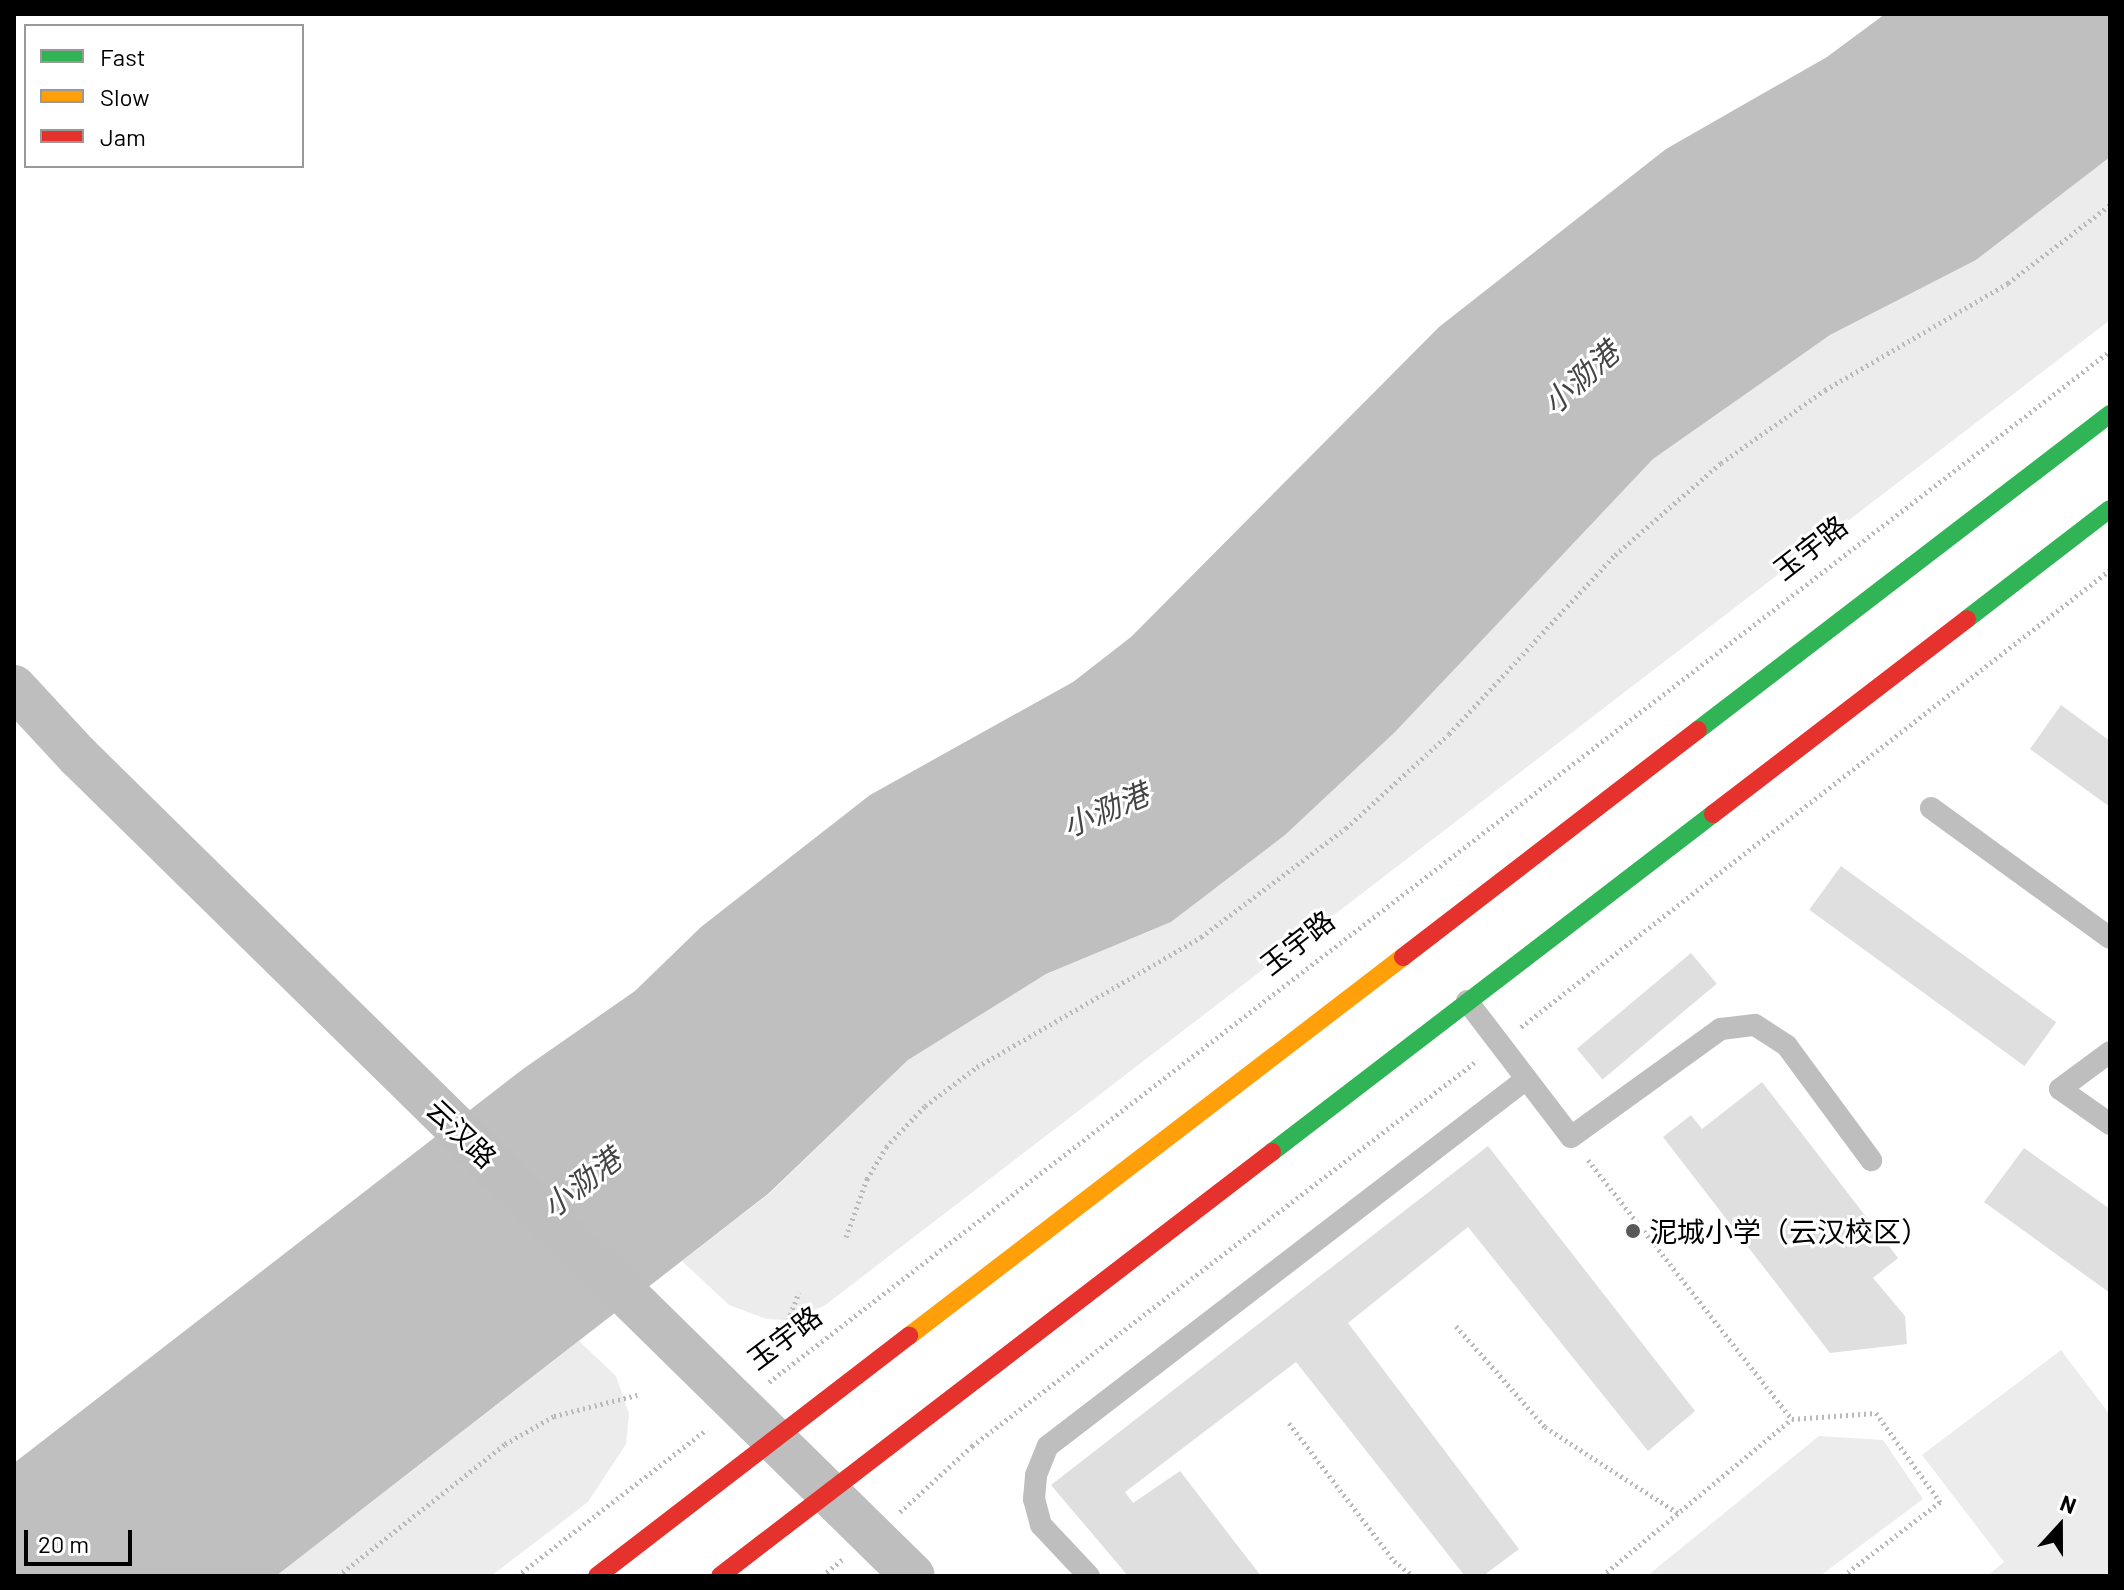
<!DOCTYPE html>
<meta charset="utf-8">
<style>
body{margin:0}
#map{position:relative;width:2124px;height:1590px;overflow:hidden;background:#fff;font-family:Barlow,"Noto Sans SC",sans-serif}
div>[style]{position:absolute}
.green>*{inset:0;background:#ececec}
.water>*{inset:0;background:#bfbfbf}
.building>*{inset:0;background:#dfdfdf;transform-origin:0 0}
.path>*{height:5px;margin-top:-2.5px;transform-origin:0;background:repeating-linear-gradient(90deg,#b9b9b9 0 2px,transparent 0 6px)}
.lane>*{height:22px;margin:-11px;padding:0 11px;transform-origin:11px;border-radius:11px;background:#bebebe}
.street>*{height:44px;margin:-22px;padding:0 22px;transform-origin:22px;border-radius:22px;background:#bebebe}
.fast>*{height:18px;margin:-9px;padding:0 9px;transform-origin:9px;border-radius:9px;background:#30b455}
.slow>*{height:18px;margin:-9px;padding:0 9px;transform-origin:9px;border-radius:9px;background:#ff9f0a}
.jam>*{height:18px;margin:-9px;padding:0 9px;transform-origin:9px;border-radius:9px;background:#e5322d}
.dots>*{width:22px;height:22px;translate:-50% -50%;box-sizing:border-box;border:4px solid #fff;border-radius:50%}
span{translate:-50% -50%;white-space:nowrap;text-align:center;line-height:1.15;-webkit-text-stroke:6px #fff;paint-order:stroke}
.street-label{font-size:28px;color:#000}
.poi-label{font-size:28px;color:#000}
.left{translate:0 -50%;text-align:left}
.water-label{font-size:30px;color:#444;font-style:italic}
.frame{position:absolute;inset:0;border:16px solid #000;pointer-events:none}
.legend{position:absolute;left:24px;top:24px;width:280px;height:144px;box-sizing:border-box;background:#fff;border:2px solid #999;margin:0;padding:10px 14px;list-style:none;font-size:24px;color:#000}
.legend li{display:flex;align-items:center;gap:16px;height:40px}
.legend b{width:40px;border:2px solid #999}
.north{position:absolute;left:2020px;top:1486px;width:80px;height:80px;-webkit-text-stroke:6px #fff;paint-order:stroke;rotate:21deg;font-size:22px;font-weight:700;line-height:32px;text-align:center;color:#000}
.north::after{content:'';display:block;margin:auto;width:28px;height:36px;background:#000;clip-path:polygon(50% 0,100% 100%,50% 72%,0 100%)}
.scale{position:absolute;left:24px;top:1530px;width:108px;height:36px;box-sizing:border-box;border:4px solid #000;border-top:0;padding-left:10px;font-size:24px;line-height:28px;white-space:nowrap;color:#000;-webkit-text-stroke:6px #fff;paint-order:stroke}
</style>
<div id="map">
<div class="green">
<div style="clip-path:polygon(2110px 157px,2110px 320px,824px 1306px,787px 1320px,767px 1319px,729px 1305px,682px 1261px,769px 1194px,908px 1060px,1046px 974px,1171px 922px,1285px 835px,1395px 731px,1653px 459px,1830px 335px,1976px 260px)"></div>
<div style="clip-path:polygon(579px 1341px,616px 1376px,629px 1414px,626px 1444px,588px 1502px,491px 1576px,276px 1576px)"></div>
<div style="clip-path:polygon(2061px 1350px,2110px 1415px,2110px 1576px,1987px 1576px,2004px 1562px,1922px 1455px)"></div>
<div style="clip-path:polygon(1819px 1436px,1883px 1440px,1923px 1499px,1820px 1576px,1647px 1576px)"></div>
</div>
<div class="water">
<div style="clip-path:polygon(1885px 14px,2110px 14px,2110px 157px,1976px 260px,1830px 335px,1653px 459px,1395px 732px,1285px 835px,1171px 922px,1046px 974px,908px 1060px,768px 1194px,276px 1576px,14px 1576px,14px 1463px,523px 1069px,635px 991px,701px 927px,870px 795px,1073px 682px,1131px 637px,1439px 327px,1666px 149px,1827px 57px)"></div>
</div>
<div class="building">
<div style="clip-path:polygon(2061px 705px,2110px 741px,2110px 807px,2030px 749px)"></div>
<div style="left:1841px;top:866px;width:266px;height:54px;rotate:36deg"></div>
<div style="left:1691px;top:953px;width:40px;height:149px;rotate:50deg"></div>
<div style="clip-path:polygon(1762px 1082px,1898px 1258px,1873px 1278px,1905px 1316px,1907px 1344px,1830px 1353px,1663px 1137px,1691px 1115px,1702px 1129px)"></div>
<div style="clip-path:polygon(1488px 1146px,1695px 1411px,1648px 1451px,1468px 1227px,1348px 1323px,1519px 1549px,1483px 1576px,1465px 1576px,1296px 1362px,1125px 1492px,1133px 1503px,1180px 1471px,1261px 1576px,1128px 1576px,1051px 1485px)"></div>
<div style="clip-path:polygon(2024px 1148px,2110px 1209px,2110px 1293px,1984px 1202px)"></div>
</div>
<div class="path">
<div style="left:1521px;top:1027px;width:745px;rotate:-37.81deg"></div>
<div style="left:1588px;top:1160px;width:330px;rotate:51.8deg"></div>
<div style="left:846px;top:1237px;width:62px;rotate:-70.1deg"></div>
<div style="left:867px;top:1179px;width:37px;rotate:-59deg"></div>
<div style="left:886px;top:1147px;width:57px;rotate:-46.4deg"></div>
<div style="left:925px;top:1106px;width:65px;rotate:-36.9deg"></div>
<div style="left:977px;top:1067px;width:259px;rotate:-30.1deg"></div>
<div style="left:1201px;top:937px;width:181px;rotate:-36.9deg"></div>
<div style="left:1346px;top:828px;width:139px;rotate:-42.4deg"></div>
<div style="left:1449px;top:734px;width:244px;rotate:-47.2deg"></div>
<div style="left:1615px;top:555px;width:140px;rotate:-41deg"></div>
<div style="left:1721px;top:463px;width:127px;rotate:-35.1deg"></div>
<div style="left:1825px;top:390px;width:212px;rotate:-30.3deg"></div>
<div style="left:2008px;top:283px;width:128px;rotate:-37.4deg"></div>
<div style="left:786px;top:1326px;width:36px;rotate:-69deg"></div>
<div style="left:1456px;top:1326px;width:135px;rotate:48.6deg"></div>
<div style="left:1545px;top:1427px;width:158px;rotate:32.9deg"></div>
<div style="left:769px;top:1382px;width:1692px;rotate:-37.55deg"></div>
<div style="left:1289px;top:1423px;width:173px;rotate:52.7deg"></div>
<div style="left:1394px;top:1561px;width:24px;rotate:38deg"></div>
<div style="left:900px;top:1512px;width:98px;rotate:-42.5deg"></div>
<div style="left:972px;top:1446px;width:636px;rotate:-37.34deg"></div>
<div style="left:338px;top:1576px;width:213px;rotate:-38.3deg"></div>
<div style="left:505px;top:1444px;width:56px;rotate:-29.7deg"></div>
<div style="left:554px;top:1416px;width:86px;rotate:-14.2deg"></div>
<div style="left:517px;top:1576px;width:240px;rotate:-37.7deg"></div>
<div style="left:822px;top:1576px;width:27px;rotate:-39deg"></div>
<div style="left:1602px;top:1576px;width:246px;rotate:-39.6deg"></div>
<div style="left:1792px;top:1419px;width:84px;rotate:-4.1deg"></div>
<div style="left:1876px;top:1413px;width:110px;rotate:54.3deg"></div>
<div style="left:1940px;top:1502px;width:122px;rotate:142.7deg"></div>
</div>
<div class="lane">
<div style="left:1931px;top:808px;width:221px;rotate:36deg"></div>
<div style="left:1467px;top:1001px;width:171px;rotate:52.6deg"></div>
<div style="left:1571px;top:1137px;width:185px;rotate:-35.8deg"></div>
<div style="left:1721px;top:1029px;width:34px;rotate:-7deg"></div>
<div style="left:1755px;top:1025px;width:38px;rotate:33deg"></div>
<div style="left:1787px;top:1046px;width:142px;rotate:53.6deg"></div>
<div style="left:2110px;top:1052px;width:62px;rotate:143.5deg"></div>
<div style="left:2060px;top:1089px;width:61px;rotate:35deg"></div>
<div style="left:1089px;top:1576px;width:70px;rotate:-133.3deg"></div>
<div style="left:1041px;top:1525px;width:27px;rotate:-105deg"></div>
<div style="left:1034px;top:1499px;width:24px;rotate:-85deg"></div>
<div style="left:1036px;top:1475px;width:31px;rotate:-68deg"></div>
<div style="left:1048px;top:1446px;width:601px;rotate:-37.5deg"></div>
</div>
<div class="street">
<div style="left:14px;top:687px;width:94px;rotate:47.2deg"></div>
<div style="left:78px;top:756px;width:1170px;rotate:44.48deg"></div>
</div>
<div class="fast">
<div style="left:1967px;top:619px;width:180px;rotate:-37.6deg"></div>
<div style="left:1698px;top:730px;width:519px;rotate:-37.49deg"></div>
<div style="left:1272px;top:1152px;width:556px;rotate:-37.47deg"></div>
</div>
<div class="slow">
<div style="left:909px;top:1336px;width:623px;rotate:-37.5deg"></div>
</div>
<div class="jam">
<div style="left:1713px;top:814px;width:320px;rotate:-37.5deg"></div>
<div style="left:1403px;top:957px;width:372px;rotate:-37.6deg"></div>
<div style="left:597px;top:1576px;width:394px;rotate:-37.6deg"></div>
<div style="left:720px;top:1576px;width:696px;rotate:-37.53deg"></div>
</div>
<div class="dots">
<div style="left:1633px;top:1231px;background:#595959"></div>
</div>
<div class="street-label">
<span style="left:1810px;top:547px;rotate:-38deg">玉宇路</span>
<span style="left:1297px;top:942px;rotate:-38deg">玉宇路</span>
<span style="left:462px;top:1133px;rotate:44deg">云汉路</span>
<span style="left:784px;top:1337px;rotate:-37deg">玉宇路</span>
</div>
<div class="poi-label">
<span class="left" style="left:1649px;top:1231px">泥城小学（云汉校区）</span>
</div>
<div class="water-label">
<span style="left:1580px;top:377px;rotate:-42deg">小泐港</span>
<span style="left:1105px;top:809px;rotate:-23deg">小泐港</span>
<span style="left:581px;top:1182px;rotate:-38deg">小泐港</span>
</div>
<div class="frame"></div>
<ul class="legend">
<li><b style="height:10px;background:#30b455"></b>Fast</li>
<li><b style="height:10px;background:#ff9f0a"></b>Slow</li>
<li><b style="height:10px;background:#e5322d"></b>Jam</li>
</ul>
<div class="north">N</div>
<div class="scale">20 m</div>
</div>
